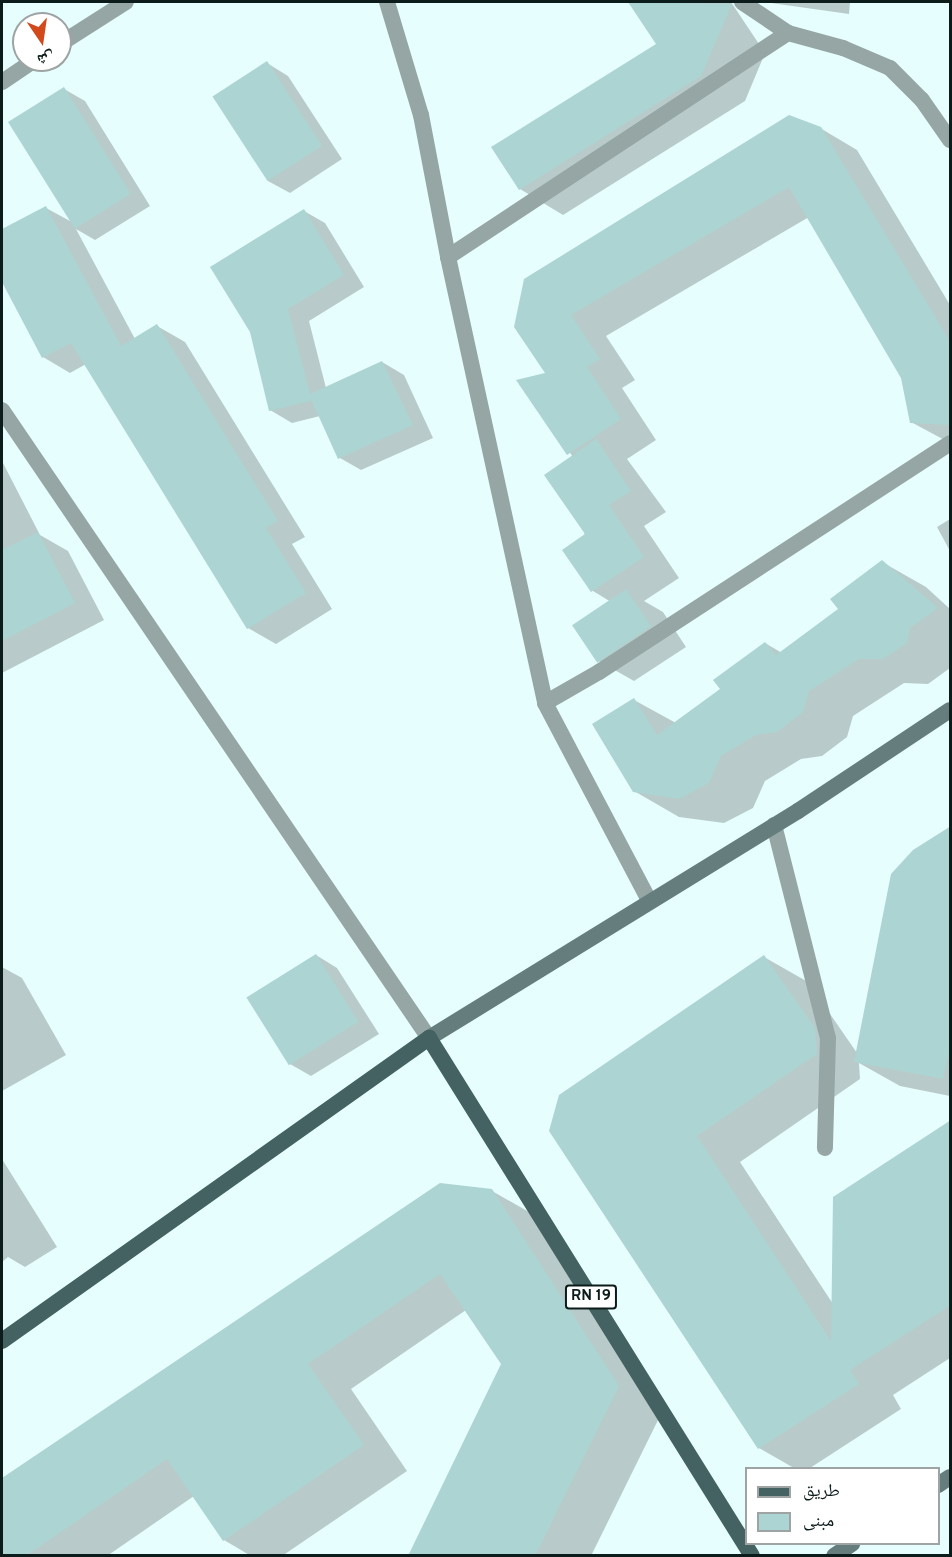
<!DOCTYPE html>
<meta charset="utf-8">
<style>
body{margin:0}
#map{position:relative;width:952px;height:1557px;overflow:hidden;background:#e6fefd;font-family:Overpass,"Noto Naskh Arabic",sans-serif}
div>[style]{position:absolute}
.shadow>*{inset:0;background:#0003}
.building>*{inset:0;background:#acd4d2;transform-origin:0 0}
.minor>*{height:16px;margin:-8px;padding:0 8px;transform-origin:8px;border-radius:8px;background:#95a6a5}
.secondary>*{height:16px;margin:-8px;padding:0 8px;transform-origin:8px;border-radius:8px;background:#657e7d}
.primary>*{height:16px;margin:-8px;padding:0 8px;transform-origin:8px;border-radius:8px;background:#436261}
span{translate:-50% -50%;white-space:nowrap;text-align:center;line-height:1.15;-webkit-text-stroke:5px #fff;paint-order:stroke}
.shield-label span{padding:2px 4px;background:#fff;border:2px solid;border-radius:4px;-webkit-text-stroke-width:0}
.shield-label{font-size:15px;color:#0c1c1b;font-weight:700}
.frame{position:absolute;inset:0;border:3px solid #0c1c1b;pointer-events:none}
.legend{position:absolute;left:745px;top:1467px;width:195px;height:78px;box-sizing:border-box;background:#fff;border:2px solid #9ea4a4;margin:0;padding:8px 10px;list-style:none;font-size:18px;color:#0c1c1b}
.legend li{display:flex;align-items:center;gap:12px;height:30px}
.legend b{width:30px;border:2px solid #9ea4a4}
.north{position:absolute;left:12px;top:12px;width:60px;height:60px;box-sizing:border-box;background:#fff;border:2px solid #9ea4a4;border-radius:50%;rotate:167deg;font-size:16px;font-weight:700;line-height:24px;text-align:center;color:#0c1c1b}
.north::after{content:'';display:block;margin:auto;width:21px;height:27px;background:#d24a1c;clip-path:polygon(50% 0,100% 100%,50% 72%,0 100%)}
</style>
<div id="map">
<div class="shadow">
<div style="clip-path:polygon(630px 2px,731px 2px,765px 53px,745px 101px,563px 215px,520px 189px,658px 44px)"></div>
<div style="clip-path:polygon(764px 2px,850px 2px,849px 14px)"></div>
<div style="clip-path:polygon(267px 63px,288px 76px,342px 159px,290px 193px,268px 181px)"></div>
<div style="clip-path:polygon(64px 89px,85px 101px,150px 206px,95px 240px,76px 229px,135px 339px,157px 326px,185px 342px,305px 537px,292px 544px,332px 609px,276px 644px,248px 628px,86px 364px,70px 373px,43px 357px,2px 279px,2px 231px,46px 208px,70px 221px)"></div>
<div style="clip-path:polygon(820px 128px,857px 150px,950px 305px,950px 443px,911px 422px,903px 377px,809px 217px,606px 336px,635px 380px,622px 388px,656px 440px,627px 459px,666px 512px,644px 526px,679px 578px,644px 601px,663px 612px,686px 647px,634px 681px,597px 660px,611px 602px,593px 591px,573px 457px,519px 381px,548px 373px,516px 327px)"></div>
<div style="clip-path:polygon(304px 211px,325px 223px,364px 287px,309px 321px,326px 388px,382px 362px,404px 375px,433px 438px,361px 470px,340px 458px,320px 416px,292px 423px,270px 410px)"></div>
<div style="clip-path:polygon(2px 461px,40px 535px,68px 551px,104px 620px,2px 673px)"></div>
<div style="clip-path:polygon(950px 519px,950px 551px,937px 527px)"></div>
<div style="clip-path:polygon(882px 562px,926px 587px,950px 609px,950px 668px,928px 684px,904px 683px,853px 716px,847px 737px,822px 756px,801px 759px,765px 781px,753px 808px,724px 823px,679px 817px,634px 791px,634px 700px,676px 723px,722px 690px,765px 643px,782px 653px,840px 610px)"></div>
<div style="clip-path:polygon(950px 827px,950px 1096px,900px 1086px,859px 1063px,860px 1079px,740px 1162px,833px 1304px,950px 1143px,950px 1358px,893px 1395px,901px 1409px,810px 1468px,794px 1468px,759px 1448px,551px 1130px,764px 957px,808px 982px,857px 1053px)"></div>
<div style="clip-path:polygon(316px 955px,337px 968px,379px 1034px,311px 1076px,290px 1064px)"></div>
<div style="clip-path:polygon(2px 967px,22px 978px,66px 1055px,2px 1091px)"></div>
<div style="clip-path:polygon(2px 1159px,57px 1247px,25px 1267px,8px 1257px,2px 1262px)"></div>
<div style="clip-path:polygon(440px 1185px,492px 1191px,536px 1216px,662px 1412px,591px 1556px,417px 1556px,503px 1364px,466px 1310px,351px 1389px,407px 1471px,282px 1556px,251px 1556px,224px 1540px,194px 1496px,107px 1556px,2px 1556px,2px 1479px)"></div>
</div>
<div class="building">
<div style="clip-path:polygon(628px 2px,732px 4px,701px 76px,519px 190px,491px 147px,656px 44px)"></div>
<div style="left:267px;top:61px;width:101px;height:65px;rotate:57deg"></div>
<div style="left:64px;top:87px;width:126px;height:66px;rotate:58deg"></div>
<div style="clip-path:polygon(789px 115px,821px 127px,951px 343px,951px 425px,910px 423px,901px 378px,789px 187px,571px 315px,600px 359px,587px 367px,621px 419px,567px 455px,516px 380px,545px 373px,514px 327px,524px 279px)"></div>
<div style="clip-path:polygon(46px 206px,121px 346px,157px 324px,278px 521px,266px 528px,306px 593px,247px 629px,71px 343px,42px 358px,2px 282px,2px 229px)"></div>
<div style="clip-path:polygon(304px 209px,344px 275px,288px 309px,310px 394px,382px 361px,413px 425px,338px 459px,310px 397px,311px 401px,269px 411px,250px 332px,210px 267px)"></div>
<div style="clip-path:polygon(596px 439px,631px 491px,609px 505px,644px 557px,591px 592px,562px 550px,585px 534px,544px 475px)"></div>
<div style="clip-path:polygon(38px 532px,75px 603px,2px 641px,2px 550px)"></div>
<div style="clip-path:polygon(882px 560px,938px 608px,910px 628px,907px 643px,883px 659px,859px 659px,809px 691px,803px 712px,777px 732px,756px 735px,721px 756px,709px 783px,679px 799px,633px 792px,592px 724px,634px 698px,657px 735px,720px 689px,713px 680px,765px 642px,776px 655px,838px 609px,830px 599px)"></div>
<div style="left:626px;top:589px;width:45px;height:65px;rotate:56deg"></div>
<div style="clip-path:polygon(951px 826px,951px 1043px,943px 1079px,854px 1062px,891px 874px,913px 850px)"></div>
<div style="left:316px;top:954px;width:80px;height:82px;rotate:58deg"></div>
<div style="clip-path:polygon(764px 955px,815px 1028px,817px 1054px,697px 1136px,831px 1341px,833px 1197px,951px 1120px,951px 1305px,850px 1370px,859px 1384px,758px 1449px,549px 1131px,559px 1095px)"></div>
<div style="clip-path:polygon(440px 1183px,492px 1189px,619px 1386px,535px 1556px,408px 1556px,501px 1364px,440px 1274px,308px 1364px,364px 1445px,223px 1541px,167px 1459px,26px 1556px,2px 1556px,2px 1478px)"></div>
</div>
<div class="minor">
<div style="left:387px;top:2px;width:118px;rotate:73.3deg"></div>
<div style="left:421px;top:115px;width:145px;rotate:79.2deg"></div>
<div style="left:448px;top:257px;width:456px;rotate:77.7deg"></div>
<div style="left:545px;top:703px;width:223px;rotate:62.2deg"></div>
<div style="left:742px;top:2px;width:55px;rotate:34deg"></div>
<div style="left:788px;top:33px;width:57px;rotate:15.3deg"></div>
<div style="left:843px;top:48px;width:51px;rotate:23.1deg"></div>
<div style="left:890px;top:68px;width:45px;rotate:45deg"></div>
<div style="left:922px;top:100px;width:49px;rotate:55deg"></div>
<div style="left:60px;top:44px;width:78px;rotate:-32.5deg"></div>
<div style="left:2px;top:82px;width:40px;rotate:-34deg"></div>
<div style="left:448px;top:257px;width:407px;rotate:-33.4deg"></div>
<div style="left:2px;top:410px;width:759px;rotate:55.79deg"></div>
<div style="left:545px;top:703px;width:62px;rotate:-29.9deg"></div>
<div style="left:599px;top:672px;width:419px;rotate:-33.1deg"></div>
<div style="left:774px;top:825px;width:220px;rotate:75.8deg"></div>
<div style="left:828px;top:1038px;width:110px;rotate:91.6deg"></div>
</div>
<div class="secondary">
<div style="left:429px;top:1038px;width:433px;rotate:-31.6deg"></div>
<div style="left:798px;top:811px;width:182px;rotate:-33.6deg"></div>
<div style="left:938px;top:1485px;width:14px;rotate:-34deg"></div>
<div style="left:834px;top:1556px;width:22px;rotate:-34deg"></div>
</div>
<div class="primary">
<div style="left:2px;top:1341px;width:524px;rotate:-35.36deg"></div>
<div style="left:429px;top:1038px;width:610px;rotate:58.05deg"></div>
</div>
<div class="shield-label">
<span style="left:591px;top:1297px">RN 19</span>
</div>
<div class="frame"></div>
<ul class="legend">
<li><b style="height:8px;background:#436261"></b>طريق</li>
<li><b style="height:16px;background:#acd4d2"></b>مبنى</li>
</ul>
<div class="north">ش</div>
</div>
